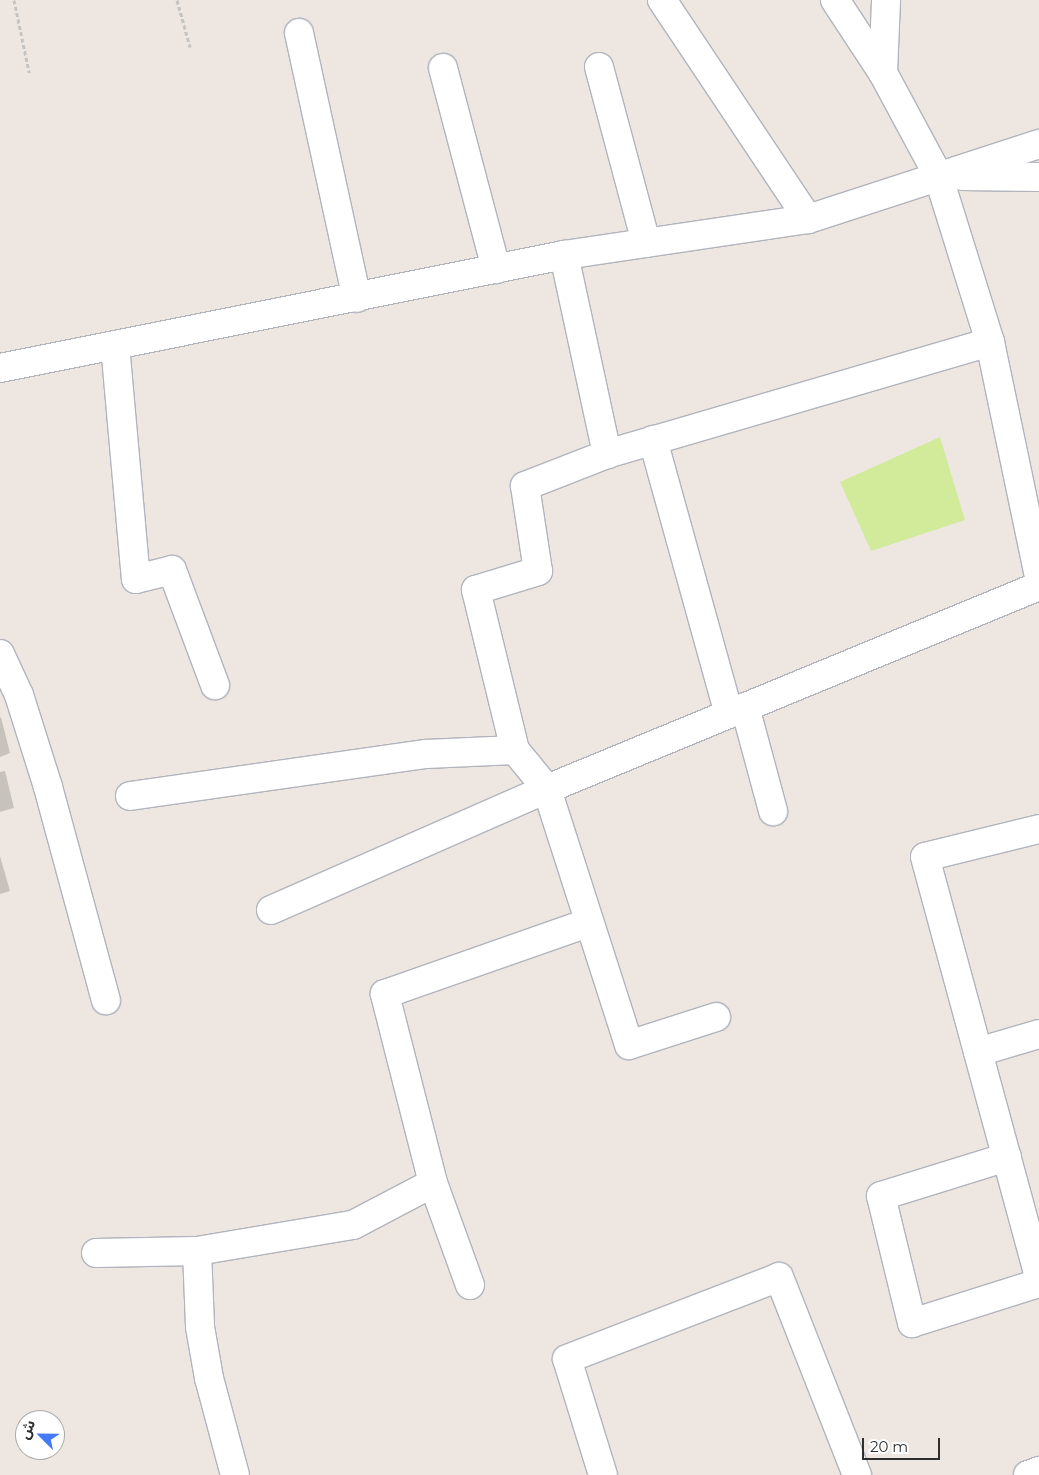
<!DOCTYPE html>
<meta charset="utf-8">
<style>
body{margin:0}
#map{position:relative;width:1039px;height:1475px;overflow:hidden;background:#eee7e1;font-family:Montserrat,"Noto Sans Arabic",sans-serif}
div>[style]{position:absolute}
.pitch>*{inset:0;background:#d2eb9b}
.building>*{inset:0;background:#c7c2bc}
.path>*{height:3px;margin-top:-1.5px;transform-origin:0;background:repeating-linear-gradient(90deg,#c4c4c4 0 4px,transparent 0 6.5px)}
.roads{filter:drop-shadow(1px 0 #b1b4bd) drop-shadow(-1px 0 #b1b4bd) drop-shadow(0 1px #b1b4bd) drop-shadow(0 -1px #b1b4bd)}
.minor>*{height:28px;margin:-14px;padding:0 14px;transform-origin:14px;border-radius:14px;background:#fff}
span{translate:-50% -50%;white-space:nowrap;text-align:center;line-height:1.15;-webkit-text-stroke:4px #fff;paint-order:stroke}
.north{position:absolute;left:15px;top:1410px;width:50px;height:50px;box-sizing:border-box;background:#fff;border:1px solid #ababab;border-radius:50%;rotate:293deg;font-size:14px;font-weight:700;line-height:20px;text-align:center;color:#2e2e2e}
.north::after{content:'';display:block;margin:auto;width:18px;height:22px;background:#447af8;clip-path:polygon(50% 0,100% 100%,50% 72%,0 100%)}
.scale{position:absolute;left:862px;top:1438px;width:78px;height:22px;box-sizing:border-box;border:2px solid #2e2e2e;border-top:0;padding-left:6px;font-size:15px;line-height:18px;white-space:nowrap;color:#2e2e2e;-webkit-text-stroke:4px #fff;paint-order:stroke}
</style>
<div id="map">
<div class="pitch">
<div style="clip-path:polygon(940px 437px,965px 520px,871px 551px,840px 482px)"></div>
</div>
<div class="building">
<div style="clip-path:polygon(1px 717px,10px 753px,0 757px,0 718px)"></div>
<div style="clip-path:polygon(5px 771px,14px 808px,0 812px,0 772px)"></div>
<div style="clip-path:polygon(0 856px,10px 891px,0 894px)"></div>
</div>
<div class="path">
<div style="left:14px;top:0;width:74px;rotate:78.2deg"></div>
<div style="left:177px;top:0;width:49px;rotate:74.5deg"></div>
</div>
<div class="roads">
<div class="minor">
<div style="left:662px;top:0;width:263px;rotate:56.3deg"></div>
<div style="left:835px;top:0;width:87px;rotate:56.7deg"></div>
<div style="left:883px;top:73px;width:116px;rotate:61.7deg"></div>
<div style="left:938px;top:175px;width:175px;rotate:72.7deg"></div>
<div style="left:990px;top:342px;width:240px;rotate:78.2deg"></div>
<div style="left:299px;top:33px;width:271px;rotate:77.7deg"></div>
<div style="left:599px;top:67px;width:182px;rotate:75deg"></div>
<div style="left:443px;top:68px;width:208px;rotate:75.2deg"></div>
<div style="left:883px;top:73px;width:73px;rotate:-87.6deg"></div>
<div style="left:962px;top:176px;width:77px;rotate:0.7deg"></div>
<div style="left:564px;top:255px;width:204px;rotate:77.8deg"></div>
<div style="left:115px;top:345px;width:235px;rotate:84.9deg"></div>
<div style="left:136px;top:579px;width:37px;rotate:-14deg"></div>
<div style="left:172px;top:570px;width:123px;rotate:69.5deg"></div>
<div style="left:0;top:368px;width:575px;rotate:-11.33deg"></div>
<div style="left:564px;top:255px;width:247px;rotate:-8.4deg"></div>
<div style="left:808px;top:219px;width:243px;rotate:-18deg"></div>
<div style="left:653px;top:440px;width:284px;rotate:74.5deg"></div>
<div style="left:0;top:654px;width:45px;rotate:65.1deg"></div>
<div style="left:19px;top:695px;width:96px;rotate:72.5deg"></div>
<div style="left:48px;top:787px;width:221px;rotate:74.8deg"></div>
<div style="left:745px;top:707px;width:108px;rotate:74.9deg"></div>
<div style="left:130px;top:796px;width:299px;rotate:-8.1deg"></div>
<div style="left:426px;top:754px;width:89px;rotate:-2.6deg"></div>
<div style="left:1039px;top:829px;width:117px;rotate:166.2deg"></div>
<div style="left:925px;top:857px;width:435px;rotate:74.8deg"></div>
<div style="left:271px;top:910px;width:301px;rotate:-23.7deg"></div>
<div style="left:547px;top:789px;width:532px;rotate:-22.42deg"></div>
<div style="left:716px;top:1017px;width:91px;rotate:162.2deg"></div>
<div style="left:629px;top:1045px;width:269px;rotate:-107.8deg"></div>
<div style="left:547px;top:789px;width:50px;rotate:-129.4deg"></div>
<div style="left:515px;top:750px;width:165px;rotate:-103.7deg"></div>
<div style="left:476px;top:590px;width:65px;rotate:-17deg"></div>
<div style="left:538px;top:571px;width:86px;rotate:-98.7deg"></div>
<div style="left:525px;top:486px;width:88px;rotate:-21.3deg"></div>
<div style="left:607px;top:454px;width:399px;rotate:-16.3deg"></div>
<div style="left:978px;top:1052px;width:64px;rotate:-16.4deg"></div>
<div style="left:1007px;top:1157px;width:132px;rotate:162.8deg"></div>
<div style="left:881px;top:1196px;width:131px;rotate:76.3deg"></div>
<div style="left:912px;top:1323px;width:133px;rotate:-17.5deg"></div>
<div style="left:197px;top:1251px;width:76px;rotate:87.7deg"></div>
<div style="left:200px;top:1327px;width:52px;rotate:80deg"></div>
<div style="left:209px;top:1378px;width:100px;rotate:75deg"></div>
<div style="left:96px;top:1253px;width:101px;rotate:-1.1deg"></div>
<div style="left:197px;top:1251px;width:158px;rotate:-9.5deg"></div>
<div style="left:353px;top:1225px;width:90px;rotate:-27.7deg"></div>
<div style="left:470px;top:1285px;width:109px;rotate:-109.9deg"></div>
<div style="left:433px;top:1183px;width:195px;rotate:-104.3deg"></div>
<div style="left:385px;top:994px;width:215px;rotate:-19.3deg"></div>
<div style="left:603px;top:1475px;width:121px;rotate:-107.2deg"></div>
<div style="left:567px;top:1359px;width:227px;rotate:-21.1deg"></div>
<div style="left:779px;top:1277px;width:213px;rotate:68.5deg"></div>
<div style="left:1028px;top:1475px;width:12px;rotate:-20deg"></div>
</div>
</div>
<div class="north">ش</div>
<div class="scale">20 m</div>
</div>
